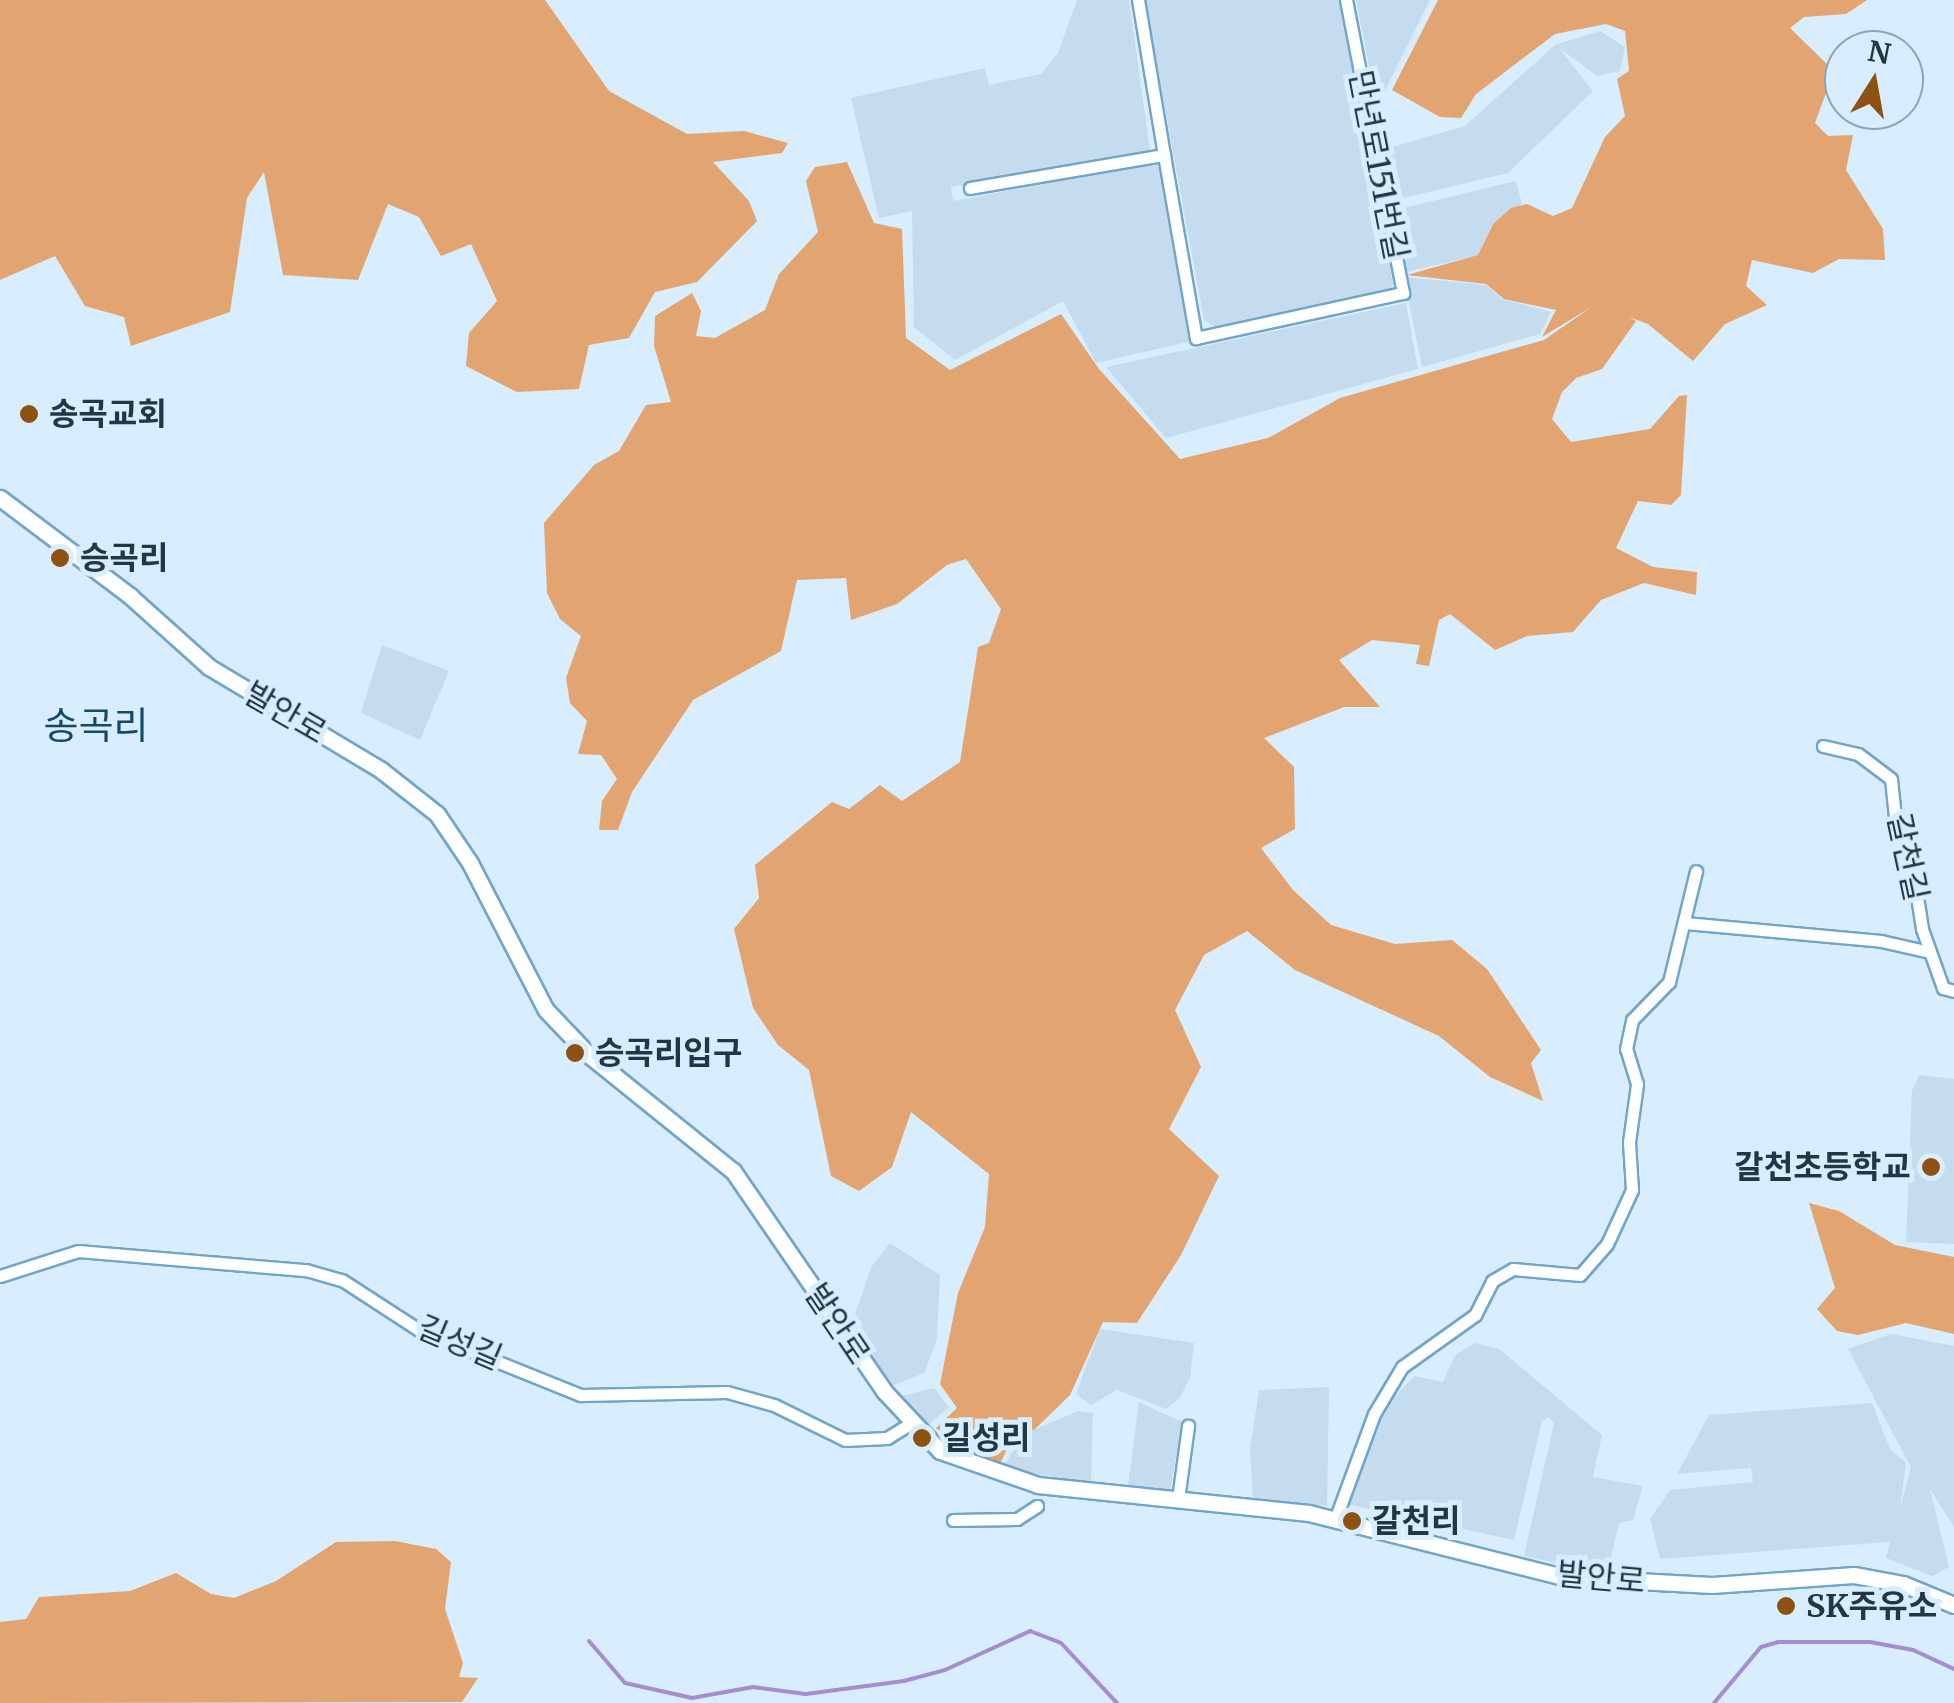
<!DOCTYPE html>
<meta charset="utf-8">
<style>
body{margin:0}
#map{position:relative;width:1954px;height:1703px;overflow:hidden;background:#d8edfd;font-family:Merriweather,"Noto Sans KR",serif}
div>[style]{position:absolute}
.built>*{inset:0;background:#c4dcee}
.forest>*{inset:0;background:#e2a471}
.stream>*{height:4px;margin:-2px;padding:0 2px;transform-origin:2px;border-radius:2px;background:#a58dd0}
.roads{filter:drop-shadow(2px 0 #71a5ca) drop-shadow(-2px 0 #71a5ca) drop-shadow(0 2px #71a5ca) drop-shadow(0 -2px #71a5ca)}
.minor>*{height:11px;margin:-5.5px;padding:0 5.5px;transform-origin:5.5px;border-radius:5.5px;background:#fff}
.major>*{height:15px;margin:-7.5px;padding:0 7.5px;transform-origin:7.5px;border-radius:7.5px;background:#fff}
.dots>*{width:28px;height:28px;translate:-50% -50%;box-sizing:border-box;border:5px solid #d8edfd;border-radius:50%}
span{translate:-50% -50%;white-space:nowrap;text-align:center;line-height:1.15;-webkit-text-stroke:10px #d8edfd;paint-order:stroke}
.street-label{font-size:32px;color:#223746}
.poi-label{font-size:32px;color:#223746;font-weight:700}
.left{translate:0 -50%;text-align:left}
.right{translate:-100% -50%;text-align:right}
.quarter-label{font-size:38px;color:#14496a}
.north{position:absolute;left:1824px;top:30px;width:100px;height:100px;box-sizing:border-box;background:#d8edfd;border:2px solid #8fa4b4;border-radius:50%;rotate:11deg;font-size:28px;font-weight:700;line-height:40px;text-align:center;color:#223746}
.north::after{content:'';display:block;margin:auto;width:35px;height:45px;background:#8d5111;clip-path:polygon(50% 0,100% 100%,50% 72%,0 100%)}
</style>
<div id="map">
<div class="built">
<div style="clip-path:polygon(1077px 0,1129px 0,1150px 151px,951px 187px,953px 201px,1152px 164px,1163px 170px,1192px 341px,1096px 363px,1063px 301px,955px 360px,914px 327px,912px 211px,879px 218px,851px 98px,985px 68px,989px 85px,1041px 74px,1058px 53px)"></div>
<div style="clip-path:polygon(1145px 0,1343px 0,1393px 285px,1385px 294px,1218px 329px,1204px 320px)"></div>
<div style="clip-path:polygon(1356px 0,1430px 0,1377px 107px,1360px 20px)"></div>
<div style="clip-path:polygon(1600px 31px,1625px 47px,1620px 71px,1597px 76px,1558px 47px,1593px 91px,1508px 173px,1391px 201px,1382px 150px,1465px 126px,1555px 45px)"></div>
<div style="clip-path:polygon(1516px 181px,1522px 204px,1491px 226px,1478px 255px,1406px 272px,1391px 211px)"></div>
<div style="clip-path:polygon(1404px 277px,1486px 285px,1502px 299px,1551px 312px,1540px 334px,1422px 367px)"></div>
<div style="clip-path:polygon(1406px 303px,1418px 369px,1166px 438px,1106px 367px)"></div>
<div style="clip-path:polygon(382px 645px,449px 671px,420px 740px,361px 713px)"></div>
<div style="clip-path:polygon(1919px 1075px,1954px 1079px,1954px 1244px,1906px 1242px,1912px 1091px)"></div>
<div style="clip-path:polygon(890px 1243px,940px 1275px,937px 1340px,924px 1373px,886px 1388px,849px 1330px,872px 1266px)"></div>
<div style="clip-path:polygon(1100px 1329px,1194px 1343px,1190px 1378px,1179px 1399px,1166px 1409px,1117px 1390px,1091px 1405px,1076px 1394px)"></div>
<div style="clip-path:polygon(1891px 1334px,1954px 1346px,1954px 1527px,1930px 1489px,1949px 1567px,1932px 1576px,1886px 1558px,1890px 1542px,1660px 1559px,1650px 1519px,1670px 1490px,1753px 1482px,1751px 1468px,1677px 1474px,1709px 1415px,1872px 1403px,1890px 1449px,1906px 1463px,1900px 1508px,1911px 1467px,1848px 1349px)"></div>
<div style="clip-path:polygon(1475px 1343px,1499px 1349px,1602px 1435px,1593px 1477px,1643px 1486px,1633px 1520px,1619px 1523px,1607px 1574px,1524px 1556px,1554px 1423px,1549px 1417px,1542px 1421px,1514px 1540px,1346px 1504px,1385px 1408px,1414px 1376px,1443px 1382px,1455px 1355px)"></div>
<div style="clip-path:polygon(1329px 1387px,1327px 1506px,1253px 1498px,1250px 1449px,1259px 1390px)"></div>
<div style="clip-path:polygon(934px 1388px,949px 1407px,927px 1426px,898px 1397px)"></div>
<div style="clip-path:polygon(1139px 1402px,1182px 1422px,1170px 1491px,1128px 1486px)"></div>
<div style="clip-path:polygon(1078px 1411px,1093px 1413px,1091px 1483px,1003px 1468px,1022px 1435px)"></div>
</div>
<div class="forest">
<div style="clip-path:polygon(0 0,545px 0,609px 91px,687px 134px,744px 131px,788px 143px,782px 153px,713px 162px,749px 201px,757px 221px,697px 282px,655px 292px,629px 338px,589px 345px,579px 389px,517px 392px,466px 366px,469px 333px,497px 301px,471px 244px,441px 256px,419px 217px,388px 204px,358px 280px,283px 275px,264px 172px,247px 198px,230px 312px,131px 346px,124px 317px,85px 306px,55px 256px,0 280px)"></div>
<div style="clip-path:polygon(1438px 0,1867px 0,1846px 14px,1804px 17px,1790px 28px,1834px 71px,1815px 123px,1828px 136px,1853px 135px,1846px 170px,1883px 229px,1885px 260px,1839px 259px,1813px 273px,1752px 260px,1746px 286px,1767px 305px,1725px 324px,1693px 361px,1648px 324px,1629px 317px,1636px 321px,1602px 369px,1576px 378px,1562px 392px,1552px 419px,1571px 442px,1650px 429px,1679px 396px,1687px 395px,1681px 495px,1671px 505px,1638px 501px,1616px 548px,1653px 567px,1697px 572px,1696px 595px,1644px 583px,1601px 600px,1573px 632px,1527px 636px,1495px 650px,1450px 614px,1439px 620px,1429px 666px,1416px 664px,1420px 645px,1372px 640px,1339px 660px,1380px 707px,1344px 707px,1264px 738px,1294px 767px,1295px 829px,1261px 848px,1293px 890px,1331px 925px,1395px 944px,1452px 940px,1487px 969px,1541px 1050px,1531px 1063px,1543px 1101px,1490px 1077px,1439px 1036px,1295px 970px,1247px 931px,1204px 955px,1175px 1010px,1201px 1067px,1169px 1129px,1219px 1176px,1181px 1255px,1137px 1323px,1103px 1322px,1070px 1395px,1034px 1430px,1018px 1426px,1000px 1464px,973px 1456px,936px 1428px,957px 1408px,940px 1384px,958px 1293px,985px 1227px,989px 1174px,911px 1112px,892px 1167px,859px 1191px,831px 1176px,809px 1070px,778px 1045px,753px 1008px,734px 929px,759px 898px,755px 865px,832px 802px,849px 809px,880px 785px,902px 801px,960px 762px,978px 647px,989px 643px,1001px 609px,966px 559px,947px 565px,897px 604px,851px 620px,846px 578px,797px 580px,781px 651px,693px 700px,632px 792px,618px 830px,599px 830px,602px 801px,617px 779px,601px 755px,578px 754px,587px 721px,570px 703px,566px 678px,581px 636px,560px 619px,547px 593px,544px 523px,594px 465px,619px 451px,646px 405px,671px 402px,654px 346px,655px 316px,692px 293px,701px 311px,696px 336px,715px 338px,765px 310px,779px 274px,818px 232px,806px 181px,815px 167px,847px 162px,874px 223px,902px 229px,906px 338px,950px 370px,1061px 314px,1099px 369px,1180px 459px,1268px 438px,1340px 398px,1544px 340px,1593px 306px,1542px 337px,1556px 310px,1504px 299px,1486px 284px,1407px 275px,1478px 255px,1493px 224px,1511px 208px,1527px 204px,1553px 216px,1572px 208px,1605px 137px,1625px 116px,1617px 79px,1629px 71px,1625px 31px,1606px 24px,1555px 34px,1476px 94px,1461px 118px,1440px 117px,1392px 90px)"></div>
<div style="clip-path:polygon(1809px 1203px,1839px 1211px,1895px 1245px,1954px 1257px,1954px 1334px,1906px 1323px,1858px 1335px,1837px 1331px,1817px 1309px,1835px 1288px)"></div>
<div style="clip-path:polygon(395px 1541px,436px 1549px,451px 1562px,445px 1609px,463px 1663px,459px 1677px,478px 1678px,462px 1702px,0 1703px,0 1622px,26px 1619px,39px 1597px,130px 1591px,176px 1573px,211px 1594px,234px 1598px,276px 1581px,336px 1542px)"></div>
</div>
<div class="stream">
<div style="left:589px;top:1641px;width:55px;rotate:49.4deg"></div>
<div style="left:625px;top:1683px;width:69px;rotate:12.6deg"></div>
<div style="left:692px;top:1698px;width:62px;rotate:-10.2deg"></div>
<div style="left:753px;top:1687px;width:53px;rotate:7.5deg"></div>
<div style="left:806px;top:1694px;width:99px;rotate:-7.6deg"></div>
<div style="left:904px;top:1681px;width:42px;rotate:-15deg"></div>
<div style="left:945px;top:1670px;width:94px;rotate:-24.6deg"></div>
<div style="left:1030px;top:1631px;width:33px;rotate:21deg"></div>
<div style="left:1061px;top:1643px;width:82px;rotate:47deg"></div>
<div style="left:1714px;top:1703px;width:73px;rotate:-50deg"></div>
<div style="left:1761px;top:1647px;width:18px;rotate:-16deg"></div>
<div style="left:1778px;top:1642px;width:92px"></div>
<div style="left:1870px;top:1642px;width:44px;rotate:10.5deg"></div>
<div style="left:1913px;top:1650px;width:45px;rotate:24.9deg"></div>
</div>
<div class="roads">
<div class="minor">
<div style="left:1164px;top:155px;width:186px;rotate:80.1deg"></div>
<div style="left:1196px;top:338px;width:212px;rotate:-12.3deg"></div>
<div style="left:1403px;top:293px;width:298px;rotate:-101deg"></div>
<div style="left:970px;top:188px;width:197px;rotate:-9.7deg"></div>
<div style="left:1164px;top:155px;width:157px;rotate:-99.5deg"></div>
<div style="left:1823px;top:746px;width:36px;rotate:13deg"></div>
<div style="left:1858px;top:754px;width:41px;rotate:37.1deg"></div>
<div style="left:1891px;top:779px;width:36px;rotate:84deg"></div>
<div style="left:1895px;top:815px;width:11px;rotate:27deg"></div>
<div style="left:1905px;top:820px;width:110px;rotate:81.1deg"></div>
<div style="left:1922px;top:929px;width:63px;rotate:70.4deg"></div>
<div style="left:1943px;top:988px;width:11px;rotate:15deg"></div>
<div style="left:1685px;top:923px;width:197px;rotate:5.2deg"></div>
<div style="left:1881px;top:941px;width:50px;rotate:12.7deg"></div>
<div style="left:0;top:1276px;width:82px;rotate:-17.8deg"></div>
<div style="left:78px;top:1251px;width:229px;rotate:4.8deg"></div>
<div style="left:306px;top:1270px;width:37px;rotate:16deg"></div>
<div style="left:342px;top:1280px;width:92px;rotate:33deg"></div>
<div style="left:419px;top:1330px;width:175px;rotate:21.9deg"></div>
<div style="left:581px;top:1395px;width:146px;rotate:-1.2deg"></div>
<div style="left:727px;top:1392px;width:49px;rotate:15.5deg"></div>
<div style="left:774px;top:1405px;width:79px;rotate:26.2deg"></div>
<div style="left:845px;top:1440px;width:42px;rotate:-2.7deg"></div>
<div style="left:887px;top:1438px;width:32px;rotate:-32deg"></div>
<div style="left:1178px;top:1499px;width:74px;rotate:-82.2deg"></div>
<div style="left:953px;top:1520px;width:64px;rotate:-0.9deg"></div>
<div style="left:1017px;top:1519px;width:24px;rotate:-33deg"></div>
<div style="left:1335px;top:1520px;width:113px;rotate:-69.8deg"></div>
<div style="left:1374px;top:1414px;width:55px;rotate:-59.2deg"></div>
<div style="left:1402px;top:1367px;width:90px;rotate:-35.5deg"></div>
<div style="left:1475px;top:1315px;width:38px;rotate:-63deg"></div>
<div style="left:1492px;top:1281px;width:24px;rotate:-30deg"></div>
<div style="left:1513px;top:1269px;width:67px;rotate:5.1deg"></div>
<div style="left:1580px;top:1275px;width:41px;rotate:-48.9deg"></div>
<div style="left:1607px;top:1244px;width:60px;rotate:-65.2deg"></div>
<div style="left:1632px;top:1190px;width:48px;rotate:-93.6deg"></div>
<div style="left:1629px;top:1142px;width:59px;rotate:-82.1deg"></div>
<div style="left:1637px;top:1084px;width:37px;rotate:-107deg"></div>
<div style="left:1626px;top:1049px;width:30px;rotate:-78deg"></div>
<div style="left:1632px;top:1020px;width:53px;rotate:-45.8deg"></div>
<div style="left:1669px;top:982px;width:114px;rotate:-76.3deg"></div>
</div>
<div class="major">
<div style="left:0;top:498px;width:163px;rotate:37deg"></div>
<div style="left:130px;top:596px;width:106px;rotate:41.9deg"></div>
<div style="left:209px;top:667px;width:200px;rotate:30.9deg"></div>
<div style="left:381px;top:770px;width:71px;rotate:38.2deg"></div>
<div style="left:437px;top:814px;width:59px;rotate:56deg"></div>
<div style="left:470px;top:863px;width:165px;rotate:62.7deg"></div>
<div style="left:546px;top:1010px;width:62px;rotate:46.3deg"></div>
<div style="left:589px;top:1055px;width:185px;rotate:38.9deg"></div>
<div style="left:733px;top:1171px;width:267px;rotate:55.5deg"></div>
<div style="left:884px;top:1391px;width:82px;rotate:47deg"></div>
<div style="left:940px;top:1451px;width:104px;rotate:19.1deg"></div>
<div style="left:1038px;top:1485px;width:272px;rotate:5.9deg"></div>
<div style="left:1309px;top:1513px;width:262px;rotate:14.1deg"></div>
<div style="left:1563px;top:1577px;width:149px;rotate:3.1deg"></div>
<div style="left:1712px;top:1585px;width:142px;rotate:-4deg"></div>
<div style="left:1854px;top:1575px;width:50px;rotate:10.4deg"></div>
<div style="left:1903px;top:1584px;width:55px;rotate:22.4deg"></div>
</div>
</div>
<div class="dots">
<div style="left:29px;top:414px;background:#8d5111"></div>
<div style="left:60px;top:558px;background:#8d5111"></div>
<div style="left:575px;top:1053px;background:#8d5111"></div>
<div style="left:1931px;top:1167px;background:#8d5111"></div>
<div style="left:922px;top:1438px;background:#8d5111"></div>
<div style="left:1352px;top:1521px;background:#8d5111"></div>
<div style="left:1786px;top:1606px;background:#8d5111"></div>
</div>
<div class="street-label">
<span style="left:1378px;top:165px;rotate:79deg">만년로151번길</span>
<span style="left:285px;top:713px;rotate:30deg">발안로</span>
<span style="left:1907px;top:857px;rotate:78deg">갈천길</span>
<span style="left:837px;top:1324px;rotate:56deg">발안로</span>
<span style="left:459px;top:1343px;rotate:23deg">길성길</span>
<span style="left:1601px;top:1578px;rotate:5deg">발안로</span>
</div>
<div class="poi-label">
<span class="left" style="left:49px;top:414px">송곡교회</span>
<span class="left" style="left:80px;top:558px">승곡리</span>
<span class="left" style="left:595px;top:1053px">승곡리입구</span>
<span class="right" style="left:1911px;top:1167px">갈천초등학교</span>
<span class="left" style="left:942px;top:1438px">길성리</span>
<span class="left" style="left:1372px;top:1521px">갈천리</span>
<span class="left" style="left:1806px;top:1606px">SK주유소</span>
</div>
<div class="quarter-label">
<span style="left:96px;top:726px">송곡리</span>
</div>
<div class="north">N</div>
</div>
